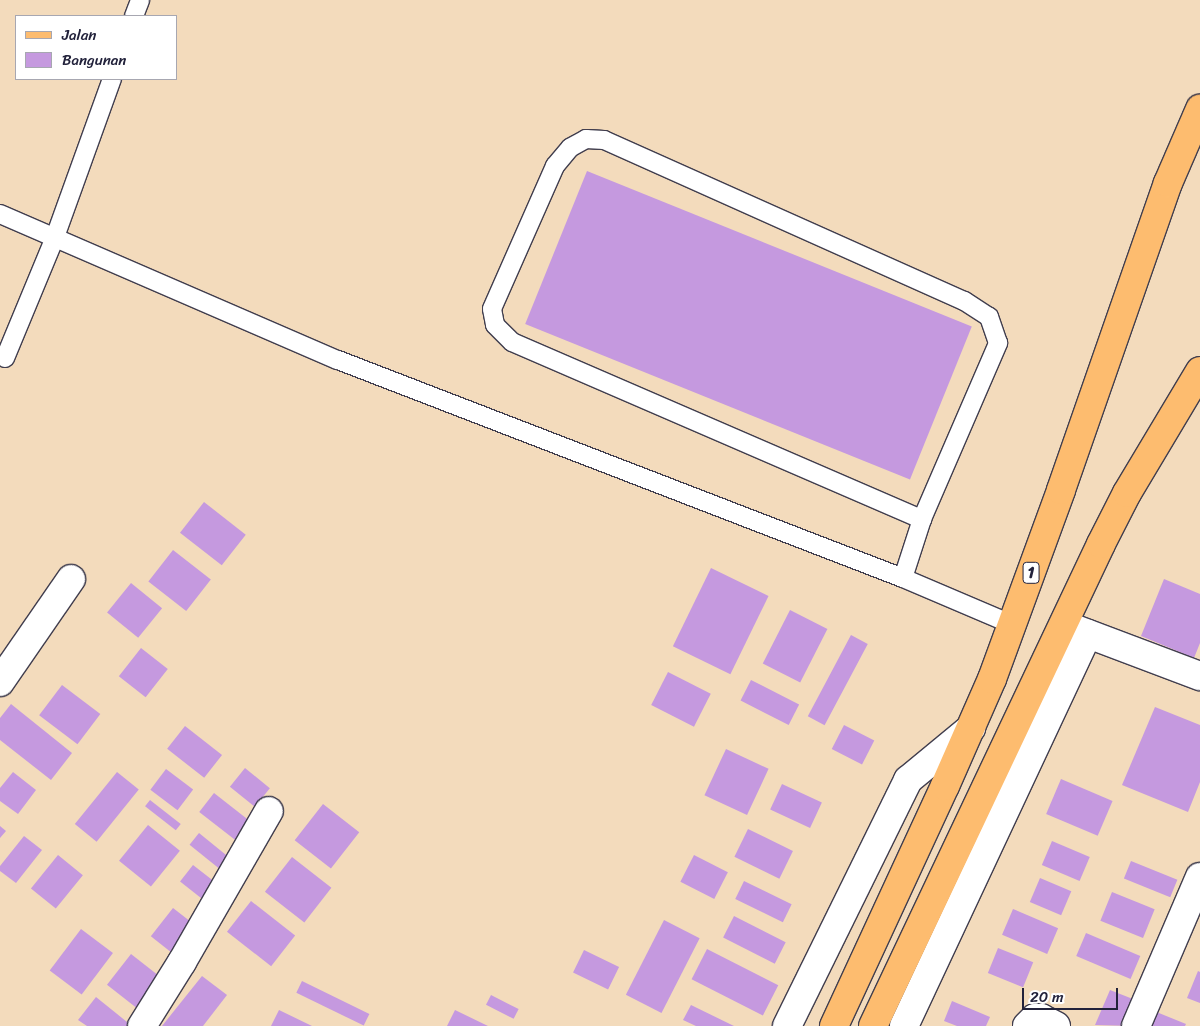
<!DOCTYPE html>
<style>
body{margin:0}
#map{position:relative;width:1200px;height:1026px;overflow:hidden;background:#f3dbbc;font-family:Sriracha,sans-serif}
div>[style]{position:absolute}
.building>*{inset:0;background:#c599df;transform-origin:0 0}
.roads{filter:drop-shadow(1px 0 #413e4e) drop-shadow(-1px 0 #413e4e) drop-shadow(0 1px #413e4e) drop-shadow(0 -1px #413e4e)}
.service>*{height:18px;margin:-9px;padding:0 9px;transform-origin:9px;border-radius:9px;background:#fff}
.minor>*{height:28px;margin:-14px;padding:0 14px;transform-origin:14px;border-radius:14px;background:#fff}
.primary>*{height:28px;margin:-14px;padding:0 14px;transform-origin:14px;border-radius:14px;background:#fdbc6f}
span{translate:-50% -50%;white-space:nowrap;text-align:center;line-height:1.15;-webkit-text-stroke:4.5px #fff;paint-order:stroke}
.shield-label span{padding:1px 4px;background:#fff;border:1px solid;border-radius:4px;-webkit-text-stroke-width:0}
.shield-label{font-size:16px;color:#22223b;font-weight:700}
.legend{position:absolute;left:15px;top:15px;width:162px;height:65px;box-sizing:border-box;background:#fff;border:1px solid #a7a7b1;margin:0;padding:6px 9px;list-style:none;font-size:15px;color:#22223b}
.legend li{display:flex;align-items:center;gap:10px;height:25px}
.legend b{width:25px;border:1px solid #a7a7b1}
.scale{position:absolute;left:1022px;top:988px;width:96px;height:22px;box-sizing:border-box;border:2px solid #22223b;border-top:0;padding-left:6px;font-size:15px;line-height:18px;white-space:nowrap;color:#22223b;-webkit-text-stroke:4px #fff;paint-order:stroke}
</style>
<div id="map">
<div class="building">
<div style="left:587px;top:171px;width:415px;height:165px;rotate:22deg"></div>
<div style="left:204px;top:502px;width:53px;height:39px;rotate:38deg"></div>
<div style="left:173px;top:550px;width:48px;height:40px;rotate:38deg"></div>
<div style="left:711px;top:568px;width:64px;height:87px;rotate:26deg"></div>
<div style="clip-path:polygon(1164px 579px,1200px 594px,1200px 643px,1194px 658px,1141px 636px)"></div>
<div style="left:131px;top:583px;width:40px;height:38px;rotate:39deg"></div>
<div style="left:790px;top:610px;width:42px;height:60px;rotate:27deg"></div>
<div style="left:851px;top:635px;width:19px;height:92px;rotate:28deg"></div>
<div style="left:141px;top:648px;width:34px;height:36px;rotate:38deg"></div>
<div style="left:668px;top:672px;width:48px;height:37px;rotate:27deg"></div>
<div style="left:751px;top:680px;width:54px;height:23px;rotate:27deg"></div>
<div style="left:62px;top:685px;width:48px;height:38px;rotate:37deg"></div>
<div style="clip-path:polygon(11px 704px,72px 753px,51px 780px,0 740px,0 718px)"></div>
<div style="clip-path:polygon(1155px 707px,1200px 725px,1200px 782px,1188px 812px,1122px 785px)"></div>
<div style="left:844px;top:725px;width:34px;height:27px;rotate:27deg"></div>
<div style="left:185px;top:726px;width:47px;height:29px;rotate:38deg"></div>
<div style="left:726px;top:749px;width:47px;height:51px;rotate:25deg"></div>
<div style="left:245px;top:768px;width:32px;height:24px;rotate:39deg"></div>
<div style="left:166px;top:769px;width:34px;height:26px;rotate:37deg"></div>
<div style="clip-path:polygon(13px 772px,36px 790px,18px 814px,0 801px,0 788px)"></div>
<div style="left:117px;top:772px;width:28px;height:67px;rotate:39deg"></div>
<div style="left:1061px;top:779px;width:56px;height:38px;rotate:23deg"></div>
<div style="left:782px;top:784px;width:44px;height:28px;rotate:25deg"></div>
<div style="left:214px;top:793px;width:49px;height:24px;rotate:38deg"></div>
<div style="left:150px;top:800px;width:39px;height:8px;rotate:38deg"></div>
<div style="left:323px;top:804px;width:46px;height:46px;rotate:38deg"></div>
<div style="left:148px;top:825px;width:41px;height:46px;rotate:39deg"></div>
<div style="clip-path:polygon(0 826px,6px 831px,0 838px)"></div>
<div style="left:748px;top:829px;width:50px;height:31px;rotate:26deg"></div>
<div style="left:199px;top:833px;width:40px;height:15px;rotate:39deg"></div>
<div style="clip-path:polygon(24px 836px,42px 850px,16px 883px,0 871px,0 866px)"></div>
<div style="left:1052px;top:841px;width:41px;height:26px;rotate:23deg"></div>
<div style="left:58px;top:855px;width:32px;height:43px;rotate:39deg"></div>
<div style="left:694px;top:855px;width:38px;height:30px;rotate:27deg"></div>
<div style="left:292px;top:857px;width:50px;height:44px;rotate:38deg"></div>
<div style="left:1131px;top:861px;width:50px;height:19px;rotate:22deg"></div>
<div style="left:193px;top:865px;width:31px;height:21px;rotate:38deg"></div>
<div style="left:1040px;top:878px;width:34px;height:26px;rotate:23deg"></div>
<div style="left:744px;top:881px;width:53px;height:20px;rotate:26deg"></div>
<div style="left:1112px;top:892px;width:46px;height:31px;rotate:22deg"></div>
<div style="left:251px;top:901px;width:56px;height:39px;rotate:38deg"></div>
<div style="left:173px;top:908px;width:31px;height:36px;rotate:38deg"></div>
<div style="left:1013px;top:909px;width:49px;height:28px;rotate:23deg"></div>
<div style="left:734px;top:916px;width:58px;height:24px;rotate:27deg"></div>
<div style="left:664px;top:920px;width:40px;height:84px;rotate:27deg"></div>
<div style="left:81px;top:929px;width:40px;height:52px;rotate:37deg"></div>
<div style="left:1086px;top:933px;width:59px;height:25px;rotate:23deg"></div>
<div style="left:998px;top:948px;width:38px;height:27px;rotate:22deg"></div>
<div style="left:707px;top:949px;width:80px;height:34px;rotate:27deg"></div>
<div style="left:584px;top:950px;width:39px;height:25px;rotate:26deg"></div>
<div style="left:131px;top:954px;width:47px;height:39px;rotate:38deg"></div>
<div style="clip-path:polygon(1198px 971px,1200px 972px,1200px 1003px,1187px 998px)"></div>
<div style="clip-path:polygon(202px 976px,227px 995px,203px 1026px,162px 1026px)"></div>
<div style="left:302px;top:981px;width:75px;height:13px;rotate:26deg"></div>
<div style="clip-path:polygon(1110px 990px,1143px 1003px,1133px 1026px,1095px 1025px)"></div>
<div style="left:491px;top:995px;width:31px;height:11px;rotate:27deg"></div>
<div style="clip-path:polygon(96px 997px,132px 1026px,87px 1026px,78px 1020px)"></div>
<div style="clip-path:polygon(952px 1001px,990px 1017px,986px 1026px,957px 1026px,944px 1021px)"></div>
<div style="clip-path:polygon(691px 1005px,734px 1026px,696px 1026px,683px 1020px)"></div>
<div style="clip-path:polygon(279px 1010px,312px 1026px,271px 1026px)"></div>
<div style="clip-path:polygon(455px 1010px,488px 1026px,447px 1026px)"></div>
<div style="clip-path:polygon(1154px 1011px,1186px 1024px,1185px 1026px,1148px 1026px)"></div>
</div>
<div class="roads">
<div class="service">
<div style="left:134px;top:16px;width:17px;rotate:-69deg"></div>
<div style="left:0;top:214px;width:368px;rotate:23.4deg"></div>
<div style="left:338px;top:360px;width:606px;rotate:21.1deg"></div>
<div style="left:903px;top:578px;width:120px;rotate:23.1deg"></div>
<div style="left:5px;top:358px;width:131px;rotate:-67.5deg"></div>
<div style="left:55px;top:237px;width:168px;rotate:-70.2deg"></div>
<div style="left:903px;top:578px;width:62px;rotate:-72.1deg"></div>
<div style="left:922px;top:519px;width:192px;rotate:-66.6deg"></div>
<div style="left:998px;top:343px;width:28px;rotate:-109deg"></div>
<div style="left:989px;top:317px;width:30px;rotate:-147deg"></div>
<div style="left:964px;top:301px;width:394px;rotate:-155.9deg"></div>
<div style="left:604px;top:140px;width:18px;rotate:-177deg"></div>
<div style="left:586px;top:139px;width:18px;rotate:151deg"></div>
<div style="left:570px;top:148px;width:23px;rotate:130deg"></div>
<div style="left:555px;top:166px;width:156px;rotate:113.8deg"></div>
<div style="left:492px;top:309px;width:16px;rotate:79deg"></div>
<div style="left:495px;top:325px;width:24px;rotate:45deg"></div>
<div style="left:512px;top:342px;width:447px;rotate:23.4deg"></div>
</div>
<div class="minor">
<div style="left:1070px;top:627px;width:139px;rotate:20.7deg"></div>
<div style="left:0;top:682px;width:125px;rotate:-55.4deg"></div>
<div style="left:142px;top:1026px;width:75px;rotate:-58deg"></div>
<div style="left:182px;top:962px;width:174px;rotate:-60.1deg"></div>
<div style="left:787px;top:1026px;width:274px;rotate:-63.8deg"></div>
<div style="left:908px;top:780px;width:82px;rotate:-39.5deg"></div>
<div style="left:904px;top:1026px;width:433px;rotate:-64.9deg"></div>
<div style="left:1027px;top:1026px;width:11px;rotate:-45deg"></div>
<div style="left:1035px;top:1018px;width:6px"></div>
<div style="left:1041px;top:1018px;width:17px;rotate:28deg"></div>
<div style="left:1136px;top:1026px;width:162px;rotate:-66.8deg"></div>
</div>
<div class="primary">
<div style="left:834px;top:1026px;width:264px;rotate:-65.2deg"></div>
<div style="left:945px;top:786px;width:117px;rotate:-66.3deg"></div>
<div style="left:992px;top:679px;width:201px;rotate:-69.9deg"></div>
<div style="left:1061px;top:490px;width:325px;rotate:-70.8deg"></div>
<div style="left:1168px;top:183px;width:81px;rotate:-66.6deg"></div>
<div style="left:873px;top:1026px;width:533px;rotate:-64.68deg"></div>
<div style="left:1101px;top:544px;width:57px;rotate:-63deg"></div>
<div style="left:1127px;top:493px;width:142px;rotate:-59.1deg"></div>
</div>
</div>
<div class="shield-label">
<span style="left:1031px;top:573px">1</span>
</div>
<ul class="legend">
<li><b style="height:6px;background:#fdbc6f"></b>Jalan</li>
<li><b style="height:14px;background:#c599df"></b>Bangunan</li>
</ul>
<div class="scale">20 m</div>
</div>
